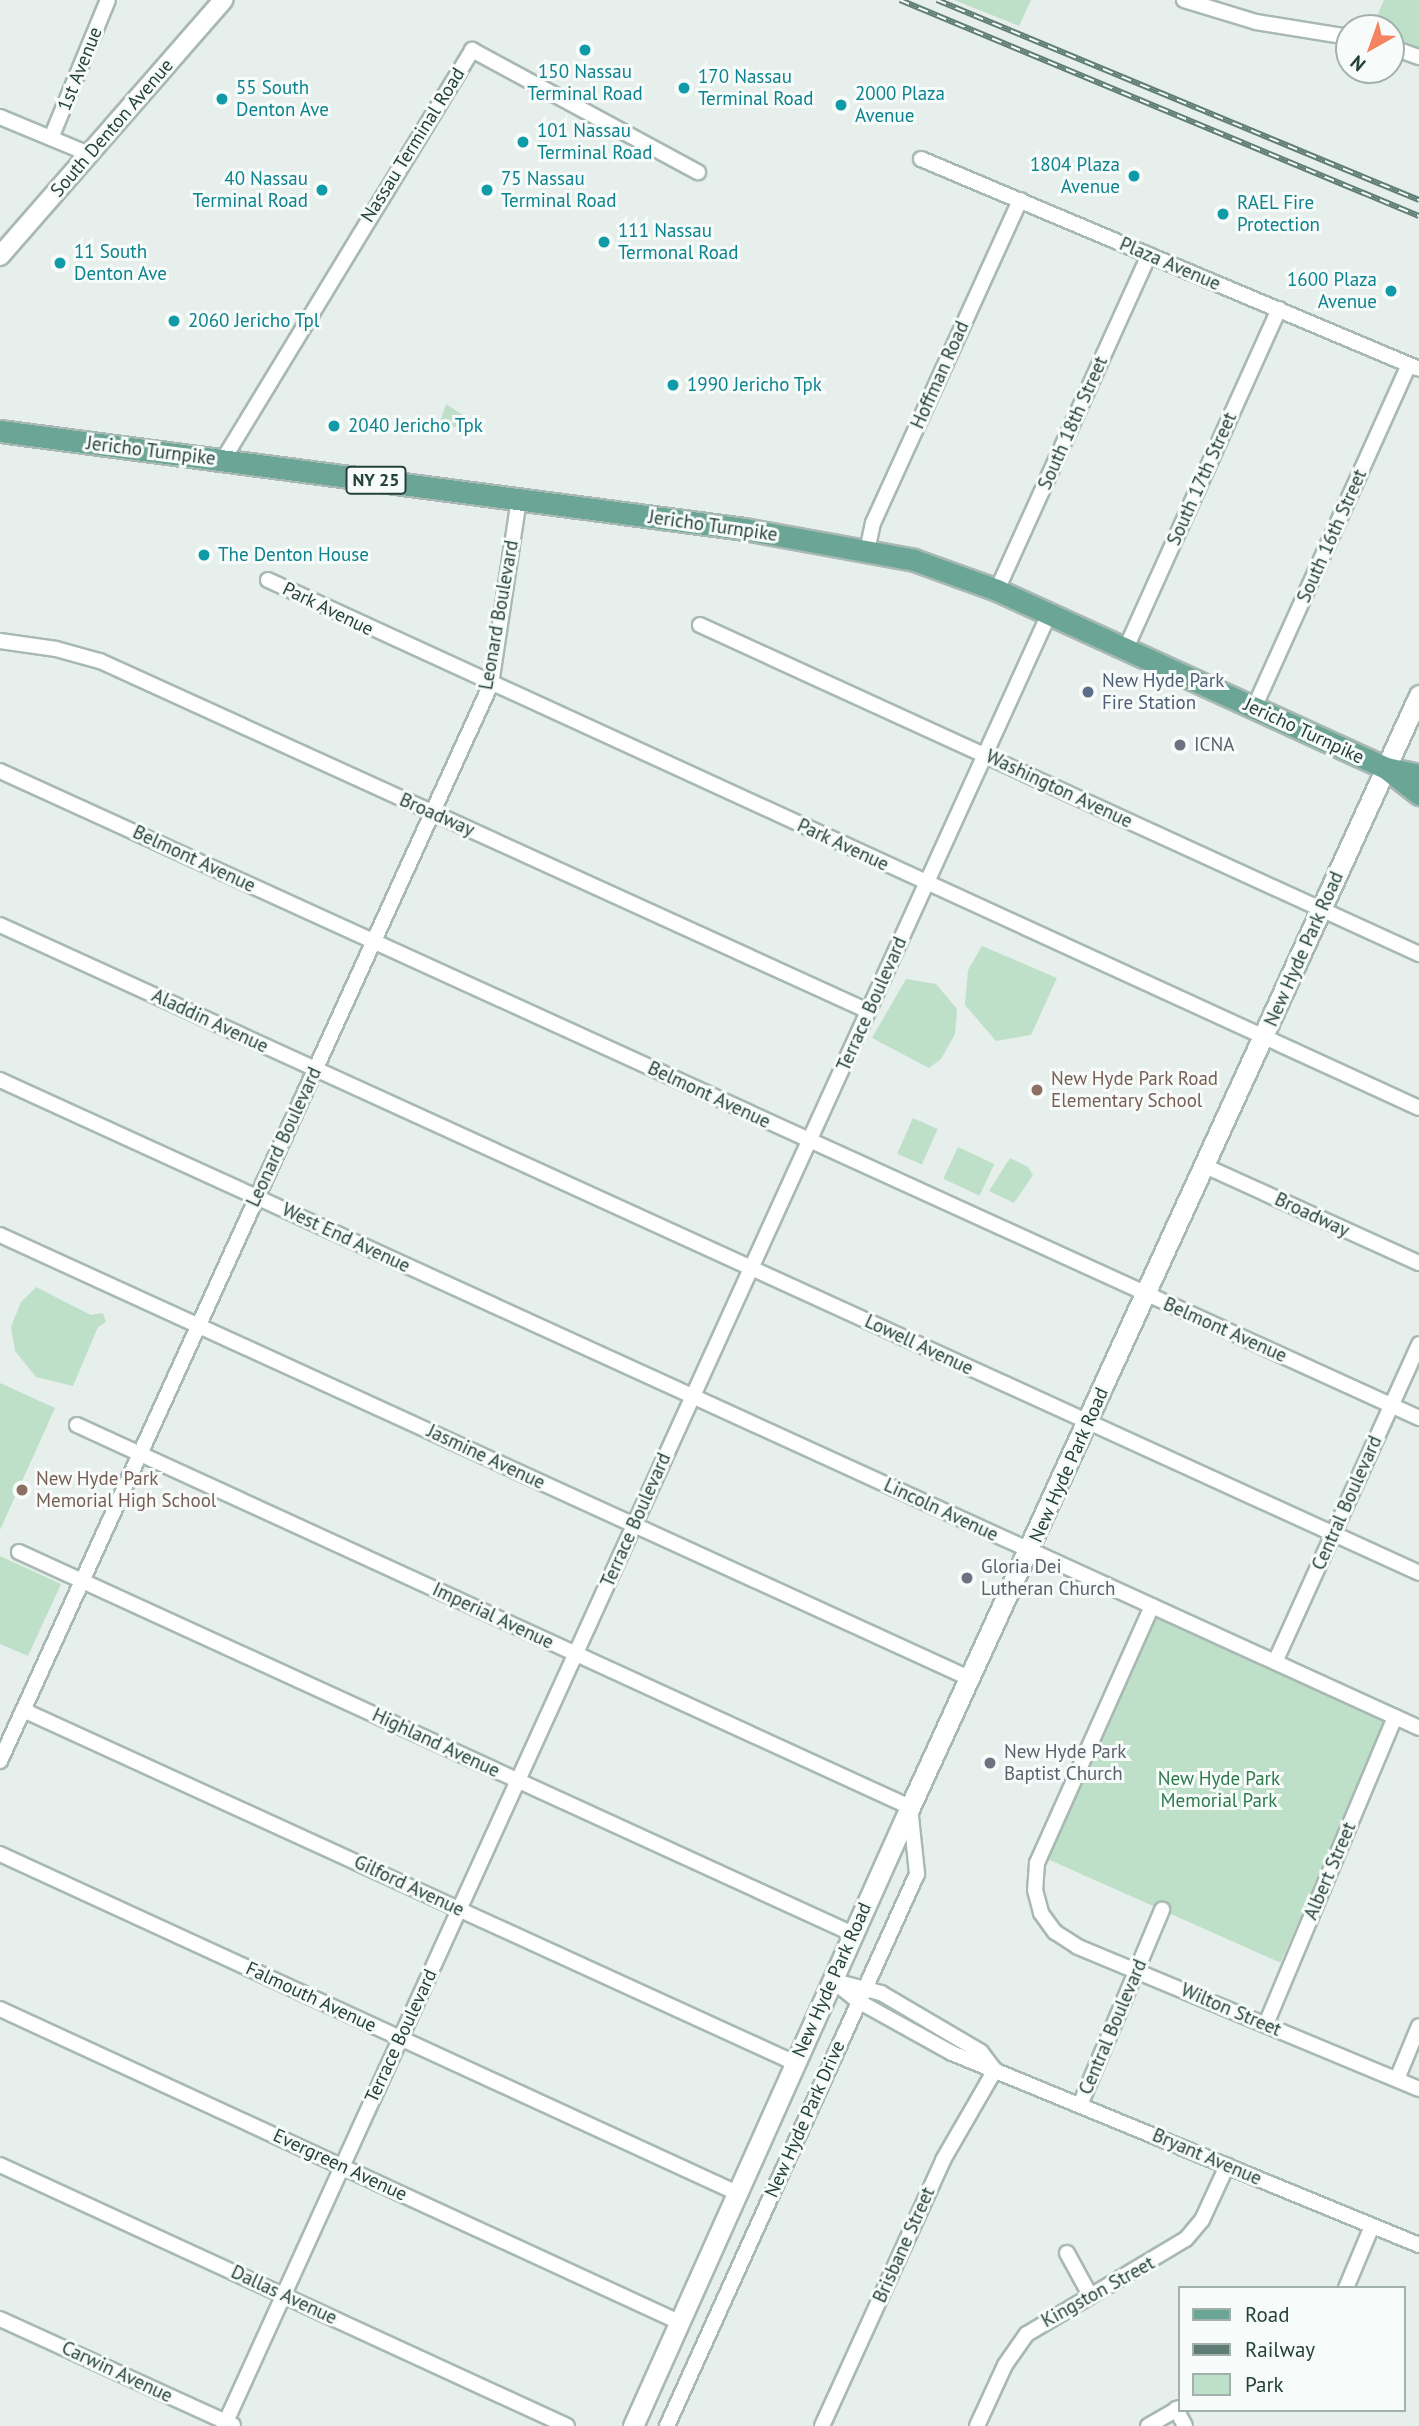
<!DOCTYPE html>
<style>
body{margin:0}
#map{position:relative;width:1419px;height:2426px;overflow:hidden;background:#e6efeb;font-family:"PT Sans",sans-serif}
div>[style]{position:absolute}
.green>*{inset:0;background:#bfe0c8;transform-origin:0 0}
.roads{filter:drop-shadow(2px 0 #a8b8b2) drop-shadow(-2px 0 #a8b8b2) drop-shadow(0 2px #a8b8b2) drop-shadow(0 -2px #a8b8b2)}
.minor>*{height:14px;margin:-7px;padding:0 7px;transform-origin:7px;border-radius:7px;background:#fff}
.tertiary>*{height:18px;margin:-9px;padding:0 9px;transform-origin:9px;border-radius:9px;background:#fff}
.secondary>*{height:19px;margin:-9.5px;padding:0 9.5px;transform-origin:9.5px;border-radius:9.5px;background:#fff}
.primary>*{height:21px;margin:-10.5px;padding:0 10.5px;transform-origin:10.5px;border-radius:10.5px;background:#6aa596}
.rail>*{height:6px;margin-top:-3px;transform-origin:0;background:repeating-linear-gradient(90deg,#f7fbf9 0 10px,#5f7d75 0 20px);box-sizing:border-box;border-block:2px solid #5f7d75}
.dots>*{width:19px;height:19px;translate:-50% -50%;box-sizing:border-box;border:4px solid #f7fbf9;border-radius:50%}
span{translate:-50% -50%;white-space:nowrap;text-align:center;line-height:1.15;-webkit-text-stroke:6px #f7fbf9;paint-order:stroke}
.shield-label span{padding:2px 5px;background:#f7fbf9;border:2px solid;border-radius:5px;-webkit-text-stroke-width:0}
.shield-label{font-size:18px;color:#24423a;font-weight:700}
.street-label{font-size:19px;color:#24423a}
.culture-label{font-size:19px;color:#0d838f}
.left{translate:0 -50%;text-align:left}
.right{translate:-100% -50%;text-align:right}
.service-label{font-size:19px;color:#4e5e75}
.worship-label{font-size:19px;color:#5b616d}
.education-label{font-size:19px;color:#785e54}
.park-label{font-size:19px;color:#2d7a4b}
.legend{position:absolute;left:1178px;top:2286px;width:228px;height:126px;box-sizing:border-box;background:#f7fbf9;border:2px solid #a3b1ad;margin:0;padding:9px 12px;list-style:none;font-size:21px;color:#24423a}
.legend li{display:flex;align-items:center;gap:14px;height:35px}
.legend b{width:35px;border:2px solid #a3b1ad}
.north{position:absolute;left:1335px;top:14px;width:70px;height:70px;box-sizing:border-box;background:#f7fbf9;border:2px solid #a3b1ad;border-radius:50%;rotate:220deg;font-size:19px;font-weight:700;line-height:28px;text-align:center;color:#24423a}
.north::after{content:'';display:block;margin:auto;width:24px;height:32px;background:#f4845f;clip-path:polygon(50% 0,100% 100%,50% 72%,0 100%)}
</style>
<div id="map">
<div class="green">
<div style="clip-path:polygon(954px 0,1031px 0,1019px 26px)"></div>
<div style="clip-path:polygon(1384px 0,1419px 0,1419px 54px,1391px 43px,1391px 28px,1372px 28px)"></div>
<div style="clip-path:polygon(446px 404px,483px 428px,439px 426px)"></div>
<div style="clip-path:polygon(982px 946px,1057px 978px,1031px 1035px,996px 1041px,965px 1005px,968px 970px)"></div>
<div style="clip-path:polygon(906px 979px,936px 984px,957px 1009px,955px 1034px,941px 1059px,929px 1068px,872px 1038px)"></div>
<div style="left:913px;top:1118px;width:27px;height:39px;rotate:24deg"></div>
<div style="left:958px;top:1147px;width:40px;height:35px;rotate:25deg"></div>
<div style="clip-path:polygon(1010px 1158px,1028px 1167px,1033px 1175px,1014px 1203px,989px 1191px)"></div>
<div style="clip-path:polygon(36px 1287px,91px 1315px,103px 1313px,106px 1322px,98px 1327px,73px 1386px,36px 1377px,15px 1351px,11px 1327px,21px 1302px)"></div>
<div style="clip-path:polygon(0 1383px,55px 1408px,0 1530px)"></div>
<div style="clip-path:polygon(0 1556px,61px 1584px,28px 1656px,0 1644px)"></div>
<div style="left:1156px;top:1615px;width:255px;height:267px;rotate:24deg"></div>
</div>
<div class="roads">
<div class="minor">
<div style="left:1184px;top:0;width:75px;rotate:17deg"></div>
<div style="left:1256px;top:22px;width:94px;rotate:9.2deg"></div>
<div style="left:1391px;top:47px;width:30px;rotate:20deg"></div>
<div style="left:0;top:117px;width:96px;rotate:22.6deg"></div>
<div style="left:51px;top:138px;width:149px;rotate:-67.6deg"></div>
<div style="left:921px;top:159px;width:540px;rotate:22.86deg"></div>
<div style="left:223px;top:460px;width:480px;rotate:-58.7deg"></div>
<div style="left:472px;top:50px;width:257px;rotate:28.4deg"></div>
<div style="left:867px;top:551px;width:29px;rotate:-78deg"></div>
<div style="left:873px;top:523px;width:355px;rotate:-65.5deg"></div>
<div style="left:268px;top:580px;width:1266px;rotate:24.64deg"></div>
<div style="left:997px;top:590px;width:368px;rotate:-65.6deg"></div>
<div style="left:700px;top:625px;width:791px;rotate:24.59deg"></div>
<div style="left:0;top:641px;width:57px;rotate:8.1deg"></div>
<div style="left:56px;top:649px;width:46px;rotate:15.3deg"></div>
<div style="left:100px;top:661px;width:844px;rotate:24.5deg"></div>
<div style="left:1126px;top:648px;width:372px;rotate:-65.7deg"></div>
<div style="left:1254px;top:708px;width:376px;rotate:-65.7deg"></div>
<div style="left:0;top:771px;width:1560px;rotate:24.51deg"></div>
<div style="left:0;top:925px;width:1560px;rotate:24.54deg"></div>
<div style="left:0;top:1080px;width:1560px;rotate:24.54deg"></div>
<div style="left:1205px;top:1166px;width:235px;rotate:24.4deg"></div>
<div style="left:0;top:1235px;width:1068px;rotate:24.57deg"></div>
<div style="left:77px;top:1425px;width:916px;rotate:24.64deg"></div>
<div style="left:910px;top:1807px;width:67px;rotate:84deg"></div>
<div style="left:917px;top:1874px;width:606px;rotate:114.37deg"></div>
<div style="left:19px;top:1552px;width:917px;rotate:24.61deg"></div>
<div style="left:1152px;top:1606px;width:282px;rotate:114.1deg"></div>
<div style="left:1037px;top:1863px;width:27px;rotate:94deg"></div>
<div style="left:1035px;top:1890px;width:24px;rotate:75deg"></div>
<div style="left:1041px;top:1913px;width:24px;rotate:54deg"></div>
<div style="left:1055px;top:1932px;width:27px;rotate:33deg"></div>
<div style="left:1078px;top:1947px;width:369px;rotate:22.6deg"></div>
<div style="left:1275px;top:1662px;width:349px;rotate:-65.6deg"></div>
<div style="left:23px;top:1710px;width:849px;rotate:24.57deg"></div>
<div style="left:0;top:1761px;width:1184px;rotate:-65.49deg"></div>
<div style="left:491px;top:684px;width:187px;rotate:-81.4deg"></div>
<div style="left:0;top:1854px;width:811px;rotate:24.7deg"></div>
<div style="left:832px;top:1980px;width:33px;rotate:39deg"></div>
<div style="left:858px;top:2001px;width:107px;rotate:29deg"></div>
<div style="left:952px;top:2053px;width:505px;rotate:22.35deg"></div>
<div style="left:834px;top:1981px;width:49px;rotate:14.3deg"></div>
<div style="left:881px;top:1993px;width:116px;rotate:30.5deg"></div>
<div style="left:981px;top:2052px;width:21px;rotate:53deg"></div>
<div style="left:0;top:2009px;width:748px;rotate:24.75deg"></div>
<div style="left:1266px;top:2024px;width:333px;rotate:-67.2deg"></div>
<div style="left:1397px;top:2079px;width:57px;rotate:-67.5deg"></div>
<div style="left:1080px;top:2105px;width:212px;rotate:-67.2deg"></div>
<div style="left:0;top:2165px;width:624px;rotate:24.72deg"></div>
<div style="left:1067px;top:2253px;width:48px;rotate:61.3deg"></div>
<div style="left:1346px;top:2288px;width:67px;rotate:-67.2deg"></div>
<div style="left:0;top:2319px;width:256px;rotate:24.5deg"></div>
<div style="left:1176px;top:2409px;width:19px;rotate:62deg"></div>
<div style="left:224px;top:2426px;width:1991px;rotate:-65.52deg"></div>
<div style="left:822px;top:2426px;width:292px;rotate:-65.5deg"></div>
<div style="left:943px;top:2160px;width:104px;rotate:-60deg"></div>
<div style="left:977px;top:2426px;width:67px;rotate:-65.3deg"></div>
<div style="left:1005px;top:2365px;width:38px;rotate:-55deg"></div>
<div style="left:1027px;top:2334px;width:185px;rotate:-30.9deg"></div>
<div style="left:1186px;top:2239px;width:25px;rotate:-50deg"></div>
<div style="left:1202px;top:2220px;width:60px;rotate:-65.2deg"></div>
<div style="left:1148px;top:2426px;width:36px;rotate:-30deg"></div>
</div>
<div class="tertiary">
<div style="left:0;top:256px;width:340px;rotate:-48.9deg"></div>
</div>
<div class="secondary">
<div style="left:633px;top:2426px;width:678px;rotate:-65.89deg"></div>
<div style="left:910px;top:1807px;width:1223px;rotate:-65.4deg"></div>
</div>
<div class="primary">
<div style="left:0;top:431px;width:750px;rotate:7.5deg"></div>
<div style="left:744px;top:529px;width:173px;rotate:10.3deg"></div>
<div style="left:914px;top:560px;width:88px;rotate:19.9deg"></div>
<div style="left:997px;top:590px;width:428px;rotate:24.6deg"></div>
<div style="left:1386px;top:768px;width:34px;rotate:12deg"></div>
<div style="left:1387px;top:769px;width:41px;rotate:38deg"></div>
</div>
</div>
<div class="rail">
<div style="left:900px;top:0;width:562px;rotate:22.6deg"></div>
<div style="left:937px;top:0;width:522px;rotate:22.54deg"></div>
</div>
<div class="dots">
<div style="left:585px;top:50px;background:#0f9aa8"></div>
<div style="left:684px;top:88px;background:#0f9aa8"></div>
<div style="left:222px;top:99px;background:#0f9aa8"></div>
<div style="left:841px;top:105px;background:#0f9aa8"></div>
<div style="left:523px;top:142px;background:#0f9aa8"></div>
<div style="left:1134px;top:176px;background:#0f9aa8"></div>
<div style="left:322px;top:190px;background:#0f9aa8"></div>
<div style="left:487px;top:190px;background:#0f9aa8"></div>
<div style="left:1223px;top:214px;background:#0f9aa8"></div>
<div style="left:604px;top:242px;background:#0f9aa8"></div>
<div style="left:60px;top:263px;background:#0f9aa8"></div>
<div style="left:1391px;top:291px;background:#0f9aa8"></div>
<div style="left:174px;top:321px;background:#0f9aa8"></div>
<div style="left:673px;top:385px;background:#0f9aa8"></div>
<div style="left:334px;top:426px;background:#0f9aa8"></div>
<div style="left:204px;top:555px;background:#0f9aa8"></div>
<div style="left:1088px;top:692px;background:#5c6f8a"></div>
<div style="left:1180px;top:745px;background:#6b7280"></div>
<div style="left:1037px;top:1090px;background:#8d6e63"></div>
<div style="left:22px;top:1490px;background:#8d6e63"></div>
<div style="left:967px;top:1578px;background:#6b7280"></div>
<div style="left:990px;top:1763px;background:#6b7280"></div>
</div>
<div class="shield-label">
<span style="left:376px;top:480px">NY 25</span>
</div>
<div class="street-label">
<span style="left:80px;top:69px;rotate:-68deg">1st Avenue</span>
<span style="left:112px;top:128px;rotate:-49deg">South Denton Avenue</span>
<span style="left:413px;top:145px;rotate:-58deg">Nassau Terminal Road</span>
<span style="left:1170px;top:264px;rotate:23deg">Plaza Avenue</span>
<span style="left:940px;top:375px;rotate:-66deg">Hoffman Road</span>
<span style="left:1073px;top:423px;rotate:-66deg">South 18th Street</span>
<span style="left:151px;top:451px;rotate:7deg">Jericho Turnpike</span>
<span style="left:1202px;top:479px;rotate:-66deg">South 17th Street</span>
<span style="left:713px;top:526px;rotate:8deg">Jericho Turnpike</span>
<span style="left:1332px;top:536px;rotate:-66deg">South 16th Street</span>
<span style="left:328px;top:609px;rotate:26deg">Park Avenue</span>
<span style="left:499px;top:615px;rotate:-80deg">Leonard Boulevard</span>
<span style="left:1304px;top:731px;rotate:25deg">Jericho Turnpike</span>
<span style="left:1059px;top:789px;rotate:25deg">Washington Avenue</span>
<span style="left:437px;top:815px;rotate:24deg">Broadway</span>
<span style="left:843px;top:845px;rotate:25deg">Park Avenue</span>
<span style="left:194px;top:859px;rotate:25deg">Belmont Avenue</span>
<span style="left:1304px;top:949px;rotate:-66deg">New Hyde Park Road</span>
<span style="left:872px;top:1004px;rotate:-66deg">Terrace Boulevard</span>
<span style="left:210px;top:1021px;rotate:25deg">Aladdin Avenue</span>
<span style="left:709px;top:1095px;rotate:25deg">Belmont Avenue</span>
<span style="left:284px;top:1137px;rotate:-65deg">Leonard Boulevard</span>
<span style="left:1312px;top:1215px;rotate:25deg">Broadway</span>
<span style="left:346px;top:1238px;rotate:25deg">West End Avenue</span>
<span style="left:1225px;top:1330px;rotate:24deg">Belmont Avenue</span>
<span style="left:919px;top:1345px;rotate:25deg">Lowell Avenue</span>
<span style="left:486px;top:1457px;rotate:25deg">Jasmine Avenue</span>
<span style="left:1069px;top:1465px;rotate:-66deg">New Hyde Park Road</span>
<span style="left:1347px;top:1503px;rotate:-66deg">Central Boulevard</span>
<span style="left:941px;top:1510px;rotate:25deg">Lincoln Avenue</span>
<span style="left:636px;top:1520px;rotate:-66deg">Terrace Boulevard</span>
<span style="left:493px;top:1616px;rotate:25deg">Imperial Avenue</span>
<span style="left:436px;top:1743px;rotate:25deg">Highland Avenue</span>
<span style="left:1330px;top:1871px;rotate:-67deg">Albert Street</span>
<span style="left:409px;top:1886px;rotate:25deg">Gilford Avenue</span>
<span style="left:832px;top:1980px;rotate:-66deg">New Hyde Park Road</span>
<span style="left:311px;top:1997px;rotate:25deg">Falmouth Avenue</span>
<span style="left:1231px;top:2010px;rotate:23deg">Wilton Street</span>
<span style="left:1113px;top:2027px;rotate:-67deg">Central Boulevard</span>
<span style="left:401px;top:2036px;rotate:-65deg">Terrace Boulevard</span>
<span style="left:805px;top:2119px;rotate:-66deg">New Hyde Park Drive</span>
<span style="left:1207px;top:2157px;rotate:23deg">Bryant Avenue</span>
<span style="left:340px;top:2165px;rotate:25deg">Evergreen Avenue</span>
<span style="left:904px;top:2245px;rotate:-66deg">Brisbane Street</span>
<span style="left:1098px;top:2292px;rotate:-29deg">Kingston Street</span>
<span style="left:284px;top:2295px;rotate:25deg">Dallas Avenue</span>
<span style="left:117px;top:2372px;rotate:25deg">Carwin Avenue</span>
</div>
<div class="culture-label">
<span style="left:585px;top:83px">150 Nassau<br>Terminal Road</span>
<span class="left" style="left:698px;top:88px">170 Nassau<br>Terminal Road</span>
<span class="left" style="left:236px;top:99px">55 South<br>Denton Ave</span>
<span class="left" style="left:855px;top:105px">2000 Plaza<br>Avenue</span>
<span class="left" style="left:537px;top:142px">101 Nassau<br>Terminal Road</span>
<span class="right" style="left:1120px;top:176px">1804 Plaza<br>Avenue</span>
<span class="right" style="left:308px;top:190px">40 Nassau<br>Terminal Road</span>
<span class="left" style="left:501px;top:190px">75 Nassau<br>Terminal Road</span>
<span class="left" style="left:1237px;top:214px">RAEL Fire<br>Protection</span>
<span class="left" style="left:618px;top:242px">111 Nassau<br>Termonal Road</span>
<span class="left" style="left:74px;top:263px">11 South<br>Denton Ave</span>
<span class="right" style="left:1377px;top:291px">1600 Plaza<br>Avenue</span>
<span class="left" style="left:188px;top:321px">2060 Jericho Tpl</span>
<span class="left" style="left:687px;top:385px">1990 Jericho Tpk</span>
<span class="left" style="left:348px;top:426px">2040 Jericho Tpk</span>
<span class="left" style="left:218px;top:555px">The Denton House</span>
</div>
<div class="service-label">
<span class="left" style="left:1102px;top:692px">New Hyde Park<br>Fire Station</span>
</div>
<div class="worship-label">
<span class="left" style="left:1194px;top:745px">ICNA</span>
<span class="left" style="left:981px;top:1578px">Gloria Dei<br>Lutheran Church</span>
<span class="left" style="left:1004px;top:1763px">New Hyde Park<br>Baptist Church</span>
</div>
<div class="education-label">
<span class="left" style="left:1051px;top:1090px">New Hyde Park Road<br>Elementary School</span>
<span class="left" style="left:36px;top:1490px">New Hyde Park<br>Memorial High School</span>
</div>
<div class="park-label">
<span style="left:1219px;top:1790px">New Hyde Park<br>Memorial Park</span>
</div>
<ul class="legend">
<li><b style="height:9px;background:#6aa596"></b>Road</li>
<li><b style="height:9px;background:#5f7d75"></b>Railway</li>
<li><b style="height:19px;background:#bfe0c8"></b>Park</li>
</ul>
<div class="north">N</div>
</div>
